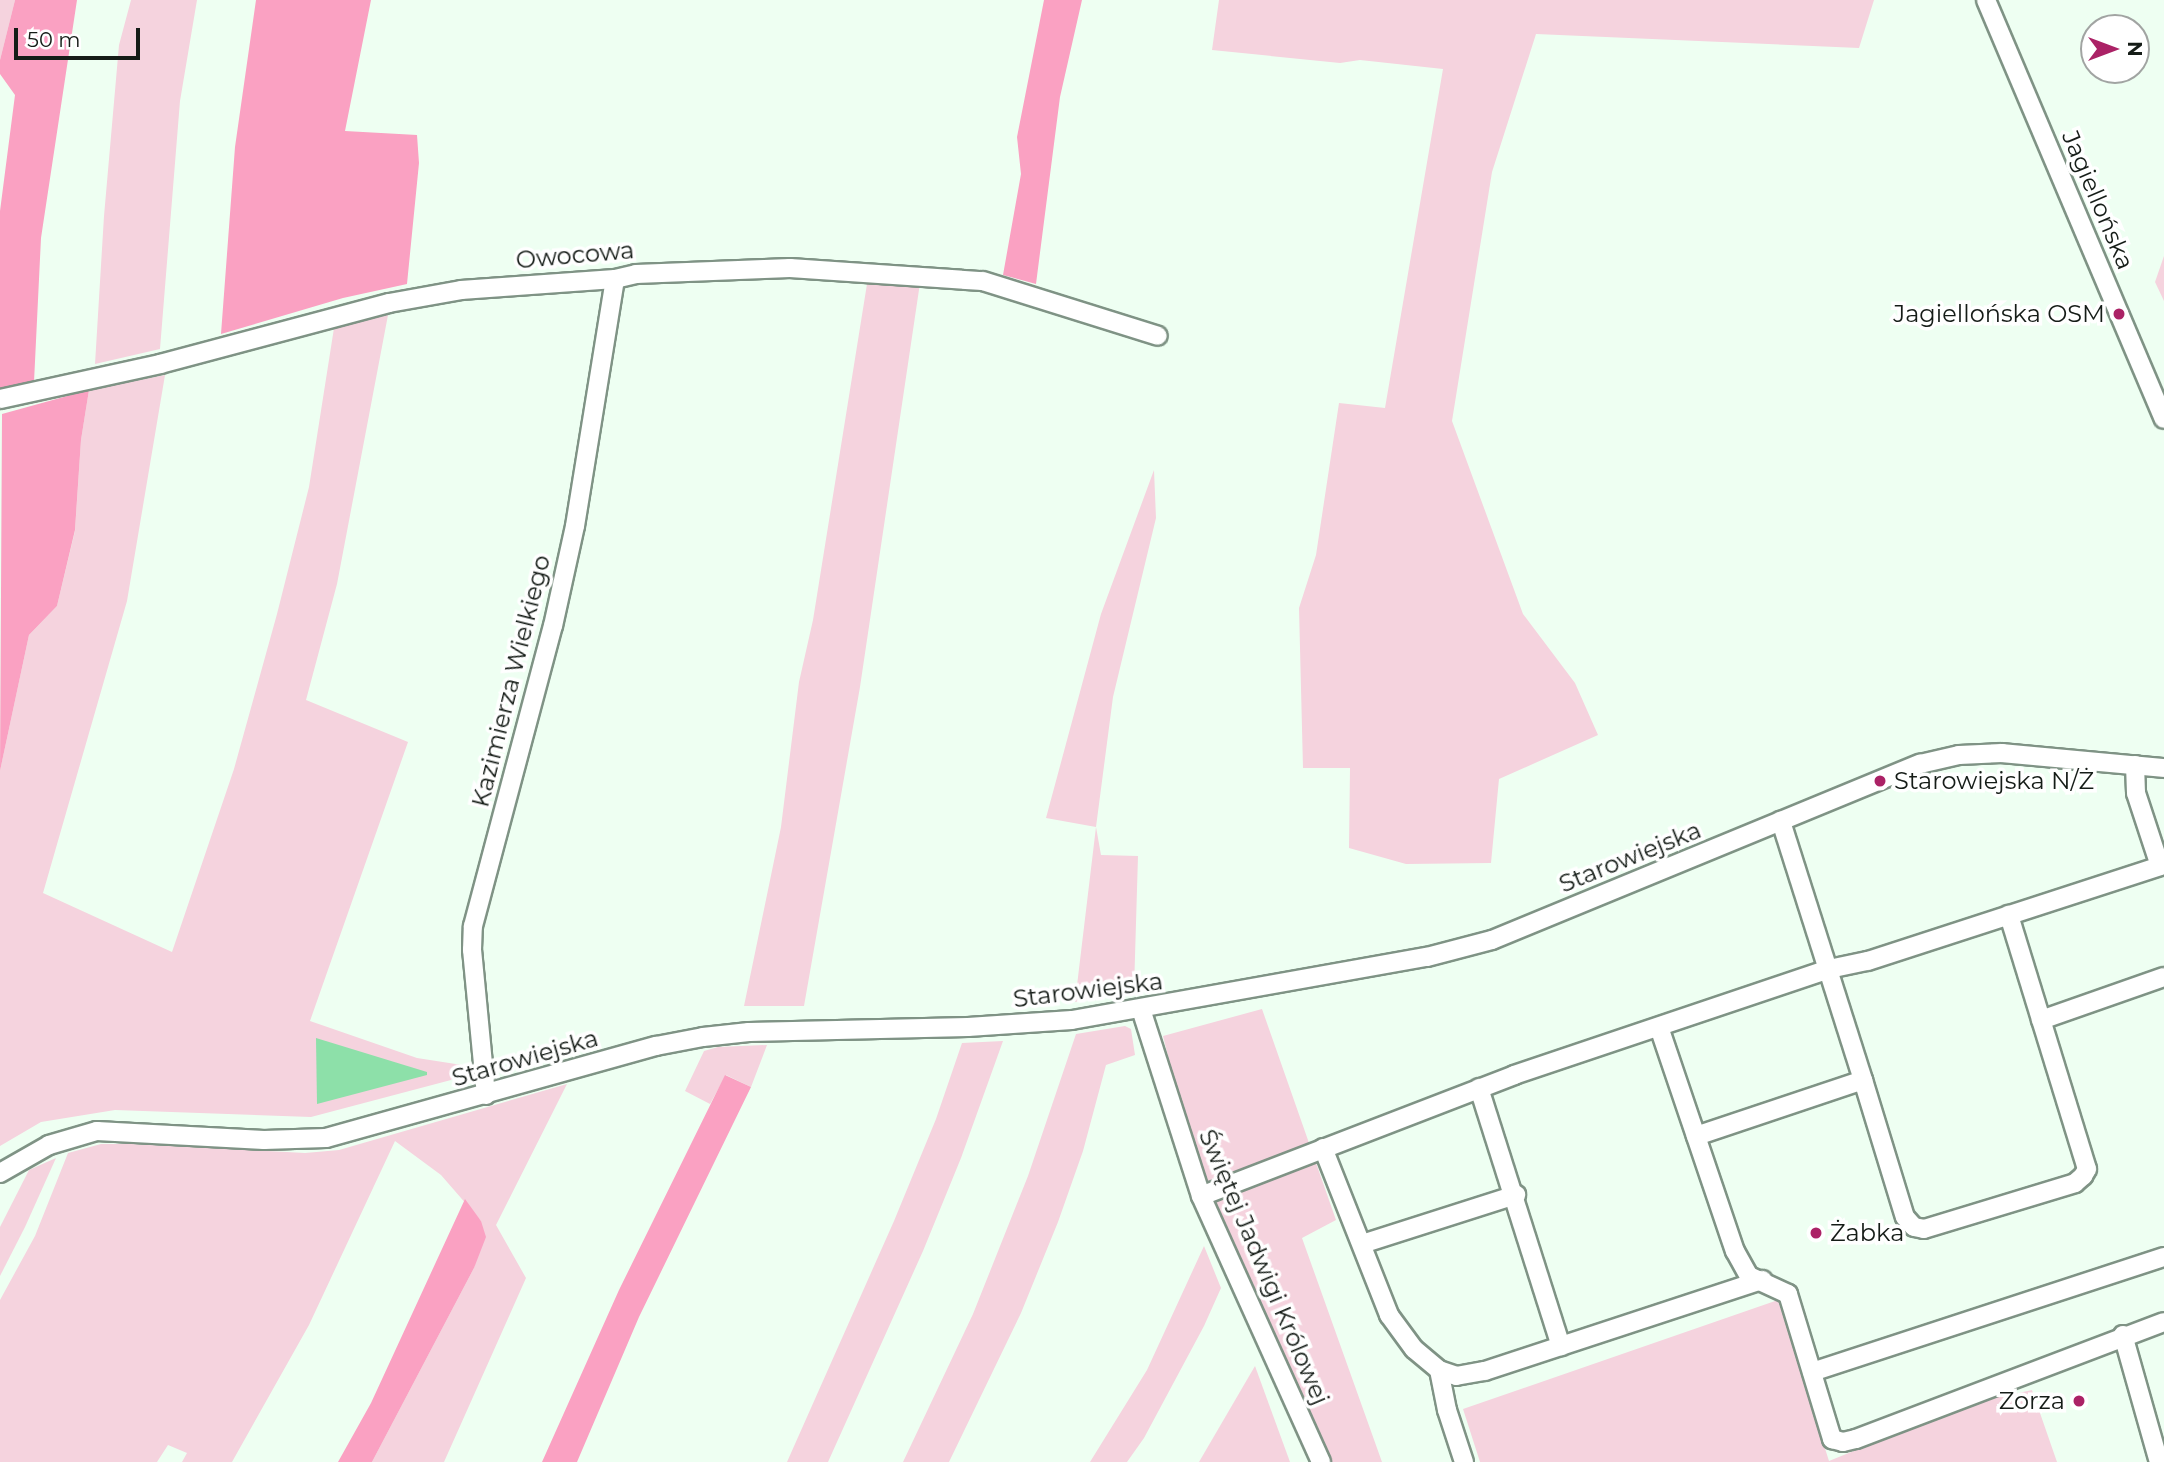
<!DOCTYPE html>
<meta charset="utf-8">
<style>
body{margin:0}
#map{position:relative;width:2164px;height:1462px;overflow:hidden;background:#eefff2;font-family:Montserrat,sans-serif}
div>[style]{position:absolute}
.green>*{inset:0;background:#f5d3de}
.forest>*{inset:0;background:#faa1c2}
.water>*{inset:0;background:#8de0a9}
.roads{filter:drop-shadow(2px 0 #7f9385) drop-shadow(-2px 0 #7f9385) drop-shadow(0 2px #7f9385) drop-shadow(0 -2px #7f9385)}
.minor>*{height:18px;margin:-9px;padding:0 9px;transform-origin:9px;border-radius:9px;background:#fff}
.dots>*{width:19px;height:19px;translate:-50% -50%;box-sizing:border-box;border:4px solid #fff;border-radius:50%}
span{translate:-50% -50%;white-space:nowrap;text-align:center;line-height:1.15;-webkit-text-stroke:7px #fff;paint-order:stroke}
.street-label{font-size:24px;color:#151c17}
.poi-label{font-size:24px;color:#151c17}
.right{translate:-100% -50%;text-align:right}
.left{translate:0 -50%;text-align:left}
.north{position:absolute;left:2080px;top:14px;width:70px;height:70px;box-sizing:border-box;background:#fff;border:2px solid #a1a4a2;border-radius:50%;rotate:90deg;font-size:19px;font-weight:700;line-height:28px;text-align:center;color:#151c17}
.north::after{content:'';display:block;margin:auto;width:24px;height:32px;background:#ab2266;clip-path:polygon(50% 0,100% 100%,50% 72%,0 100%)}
.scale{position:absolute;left:14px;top:28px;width:126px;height:32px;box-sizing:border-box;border:4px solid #151c17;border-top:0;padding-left:9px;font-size:21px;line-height:24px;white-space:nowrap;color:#151c17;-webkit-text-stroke:5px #fff;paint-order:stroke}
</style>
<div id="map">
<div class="green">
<div style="clip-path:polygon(0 0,15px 0,0 60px)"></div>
<div style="clip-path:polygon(131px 0,197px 0,180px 101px,160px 349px,95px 364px,104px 216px,119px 45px)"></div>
<div style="clip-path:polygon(1219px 0,1874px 0,1859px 48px,1536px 34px,1492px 172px,1452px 421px,1523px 614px,1575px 683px,1598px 735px,1499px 779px,1491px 863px,1406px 864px,1349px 848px,1350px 768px,1303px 768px,1299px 608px,1316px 555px,1339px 403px,1385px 408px,1443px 69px,1360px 60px,1340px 63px,1212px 50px)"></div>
<div style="clip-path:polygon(2164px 256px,2164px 301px,2155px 282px)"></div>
<div style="clip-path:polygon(920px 283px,860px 687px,804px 1006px,744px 1006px,781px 827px,799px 682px,813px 620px,867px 284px)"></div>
<div style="clip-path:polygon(388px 315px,337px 584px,306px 700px,408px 742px,310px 1021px,417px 1058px,462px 1065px,451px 1080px,311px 1117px,115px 1110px,41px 1122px,0 1146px,0 771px,29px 635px,57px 606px,75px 531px,81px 440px,89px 390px,165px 375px,127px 601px,43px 893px,172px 952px,234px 769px,277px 614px,309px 487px,334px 328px)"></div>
<div style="clip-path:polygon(1154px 470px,1156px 518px,1113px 697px,1096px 827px,1101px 855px,1138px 856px,1134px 990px,1075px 1002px,1096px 827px,1046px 818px,1101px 614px)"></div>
<div style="clip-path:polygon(1262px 1009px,1336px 1220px,1302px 1238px,1382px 1462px,1330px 1462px,1224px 1227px,1199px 1165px,1179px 1100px,1163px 1036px)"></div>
<div style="clip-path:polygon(1125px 1026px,1131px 1029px,1135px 1055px,1106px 1065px,1083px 1151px,1058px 1222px,1021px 1313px,949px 1462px,903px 1462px,973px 1314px,1028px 1176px,1076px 1034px)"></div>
<div style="clip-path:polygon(1003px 1041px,961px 1158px,923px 1251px,828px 1462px,787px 1462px,894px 1221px,936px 1119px,962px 1043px)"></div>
<div style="clip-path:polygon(767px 1045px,751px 1087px,726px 1075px,710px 1104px,685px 1091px,704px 1051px,718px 1047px)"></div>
<div style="clip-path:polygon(567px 1084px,496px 1225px,526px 1278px,444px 1462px,372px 1462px,474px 1268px,481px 1221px,441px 1175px,395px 1141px,309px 1325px,232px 1462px,182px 1462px,187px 1453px,168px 1445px,157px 1462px,0 1462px,0 1300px,35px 1236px,68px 1153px,101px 1144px,132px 1144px,305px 1153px,339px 1150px)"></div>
<div style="clip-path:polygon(56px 1158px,25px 1227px,0 1276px,0 1227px,29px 1170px)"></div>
<div style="clip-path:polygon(1204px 1246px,1221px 1288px,1204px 1326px,1144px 1438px,1127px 1462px,1090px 1462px,1147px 1370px)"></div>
<div style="clip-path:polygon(1778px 1300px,1829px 1461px,2011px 1387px,2014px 1394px,2032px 1390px,2057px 1462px,1480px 1462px,1463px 1409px)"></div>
<div style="clip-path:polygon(1255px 1366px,1290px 1462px,1199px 1462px)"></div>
</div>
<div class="forest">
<div style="clip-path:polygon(15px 0,77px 0,41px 238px,34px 382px,0 392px,0 211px,15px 95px,0 74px,0 60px)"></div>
<div style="clip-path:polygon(256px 0,371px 0,345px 131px,417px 135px,419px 163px,407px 284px,343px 298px,221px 334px,235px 147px)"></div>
<div style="clip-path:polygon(1044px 0,1082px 0,1060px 97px,1036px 284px,1003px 275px,1021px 174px,1017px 137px)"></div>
<div style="clip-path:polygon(89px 390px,81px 440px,75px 530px,57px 606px,29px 635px,0 771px,2px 414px)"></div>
<div style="clip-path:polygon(725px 1075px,751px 1087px,639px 1317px,577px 1462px,542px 1462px,619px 1290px)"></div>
<div style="clip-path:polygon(465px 1199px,481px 1221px,486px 1237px,474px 1268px,372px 1462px,338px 1462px,371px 1403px)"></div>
</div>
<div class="water">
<div style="clip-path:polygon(316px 1038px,427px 1072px,427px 1075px,317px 1104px)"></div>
</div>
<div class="roads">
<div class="minor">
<div style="left:1986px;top:0;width:455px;rotate:67deg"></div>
<div style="left:0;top:399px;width:164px;rotate:-12.3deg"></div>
<div style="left:160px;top:364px;width:237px;rotate:-14.9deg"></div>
<div style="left:389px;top:303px;width:73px;rotate:-10.2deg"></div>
<div style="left:461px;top:290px;width:154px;rotate:-4.1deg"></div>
<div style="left:615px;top:279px;width:22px;rotate:-13deg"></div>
<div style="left:636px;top:274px;width:154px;rotate:-2.2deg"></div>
<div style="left:790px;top:268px;width:193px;rotate:3.9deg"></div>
<div style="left:983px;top:281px;width:183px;rotate:17.4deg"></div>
<div style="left:1141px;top:1009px;width:196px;rotate:72.2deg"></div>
<div style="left:1201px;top:1196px;width:292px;rotate:65.7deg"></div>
<div style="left:2041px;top:1020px;width:130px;rotate:-19.3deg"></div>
<div style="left:1659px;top:1027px;width:237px;rotate:71.3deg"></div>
<div style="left:1735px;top:1251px;width:29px;rotate:61deg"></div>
<div style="left:1749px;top:1276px;width:43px;rotate:24.8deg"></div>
<div style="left:1788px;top:1294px;width:152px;rotate:73.1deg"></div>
<div style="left:1832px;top:1439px;width:11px;rotate:15deg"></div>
<div style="left:1843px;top:1442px;width:13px;rotate:-13deg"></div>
<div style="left:1856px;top:1439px;width:329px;rotate:-20.8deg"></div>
<div style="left:1863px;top:1080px;width:143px;rotate:73deg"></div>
<div style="left:1905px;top:1217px;width:13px;rotate:48deg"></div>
<div style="left:1914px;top:1227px;width:10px;rotate:11deg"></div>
<div style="left:1924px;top:1229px;width:158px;rotate:-16.9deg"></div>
<div style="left:2075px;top:1183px;width:11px;rotate:-41deg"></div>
<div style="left:2083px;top:1176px;width:8px;rotate:-60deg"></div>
<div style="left:2087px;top:1169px;width:266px;rotate:-107.1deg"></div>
<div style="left:1479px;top:1088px;width:271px;rotate:72.4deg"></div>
<div style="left:486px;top:1095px;width:146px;rotate:-95.5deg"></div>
<div style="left:472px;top:950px;width:24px;rotate:-88deg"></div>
<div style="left:473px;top:926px;width:310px;rotate:-75.1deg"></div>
<div style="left:553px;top:626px;width:102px;rotate:-77.6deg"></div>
<div style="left:575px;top:526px;width:250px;rotate:-80.8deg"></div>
<div style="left:1696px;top:1136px;width:176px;rotate:-18.5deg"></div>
<div style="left:1863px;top:1080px;width:272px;rotate:-107.6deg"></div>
<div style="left:1323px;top:1148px;width:180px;rotate:68.4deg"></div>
<div style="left:1389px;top:1315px;width:42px;rotate:53.7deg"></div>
<div style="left:1414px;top:1349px;width:33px;rotate:40deg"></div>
<div style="left:1439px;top:1370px;width:18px;rotate:19deg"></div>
<div style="left:1456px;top:1376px;width:29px;rotate:-10deg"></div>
<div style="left:1485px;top:1371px;width:292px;rotate:-18.2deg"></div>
<div style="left:0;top:1173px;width:56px;rotate:-29.7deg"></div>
<div style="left:49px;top:1145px;width:50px;rotate:-16.3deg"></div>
<div style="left:97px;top:1131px;width:167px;rotate:3.1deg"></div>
<div style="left:264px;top:1140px;width:62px;rotate:-1.8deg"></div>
<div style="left:326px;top:1138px;width:343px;rotate:-15.6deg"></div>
<div style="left:656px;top:1046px;width:48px;rotate:-10.8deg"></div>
<div style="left:703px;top:1037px;width:46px;rotate:-6.2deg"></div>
<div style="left:749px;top:1032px;width:219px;rotate:-1.3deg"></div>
<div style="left:968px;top:1027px;width:104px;rotate:-3.9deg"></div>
<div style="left:1072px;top:1020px;width:361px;rotate:-10.1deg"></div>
<div style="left:1427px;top:957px;width:67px;rotate:-14.7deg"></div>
<div style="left:1492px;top:940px;width:463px;rotate:-22.4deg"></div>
<div style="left:1920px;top:764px;width:40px;rotate:-13deg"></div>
<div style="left:1959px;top:755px;width:43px;rotate:-2.7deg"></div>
<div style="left:2002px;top:753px;width:163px;rotate:5.3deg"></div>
<div style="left:1201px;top:1196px;width:336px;rotate:-21.1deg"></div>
<div style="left:1514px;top:1075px;width:332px;rotate:-18.6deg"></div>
<div style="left:1829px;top:969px;width:40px;rotate:-12deg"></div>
<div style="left:1868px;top:961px;width:307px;rotate:-18deg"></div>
<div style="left:2160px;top:866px;width:77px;rotate:-108.2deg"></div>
<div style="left:2136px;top:793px;width:28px;rotate:-92deg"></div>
<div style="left:1362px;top:1244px;width:162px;rotate:-17.7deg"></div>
<div style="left:2123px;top:1335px;width:132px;rotate:74.2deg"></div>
<div style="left:1439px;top:1370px;width:41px;rotate:78.7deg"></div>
<div style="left:1447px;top:1410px;width:55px;rotate:71.9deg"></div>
<div style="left:1812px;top:1372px;width:370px;rotate:-18.1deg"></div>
</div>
</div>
<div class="dots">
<div style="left:2119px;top:314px;background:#ab2266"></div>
<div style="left:1880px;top:781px;background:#ab2266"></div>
<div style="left:1816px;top:1233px;background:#ab2266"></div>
<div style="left:2079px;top:1401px;background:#ab2266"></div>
</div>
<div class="street-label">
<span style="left:2098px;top:200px;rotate:67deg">Jagiellońska</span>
<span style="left:575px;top:255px;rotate:-5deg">Owocowa</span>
<span style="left:511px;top:681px;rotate:-76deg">Kazimierza Wielkiego</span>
<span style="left:1630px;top:857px;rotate:-22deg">Starowiejska</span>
<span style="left:1088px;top:990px;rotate:-7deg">Starowiejska</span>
<span style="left:525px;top:1058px;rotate:-16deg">Starowiejska</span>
<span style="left:1264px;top:1267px;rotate:67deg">Świętej Jadwigi Królowej</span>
</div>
<div class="poi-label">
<span class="right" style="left:2105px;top:314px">Jagiellońska OSM</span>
<span class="left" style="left:1894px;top:781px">Starowiejska N/Ż</span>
<span class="left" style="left:1830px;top:1233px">Żabka</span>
<span class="right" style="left:2065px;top:1401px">Zorza</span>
</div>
<div class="north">N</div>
<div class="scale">50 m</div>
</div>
